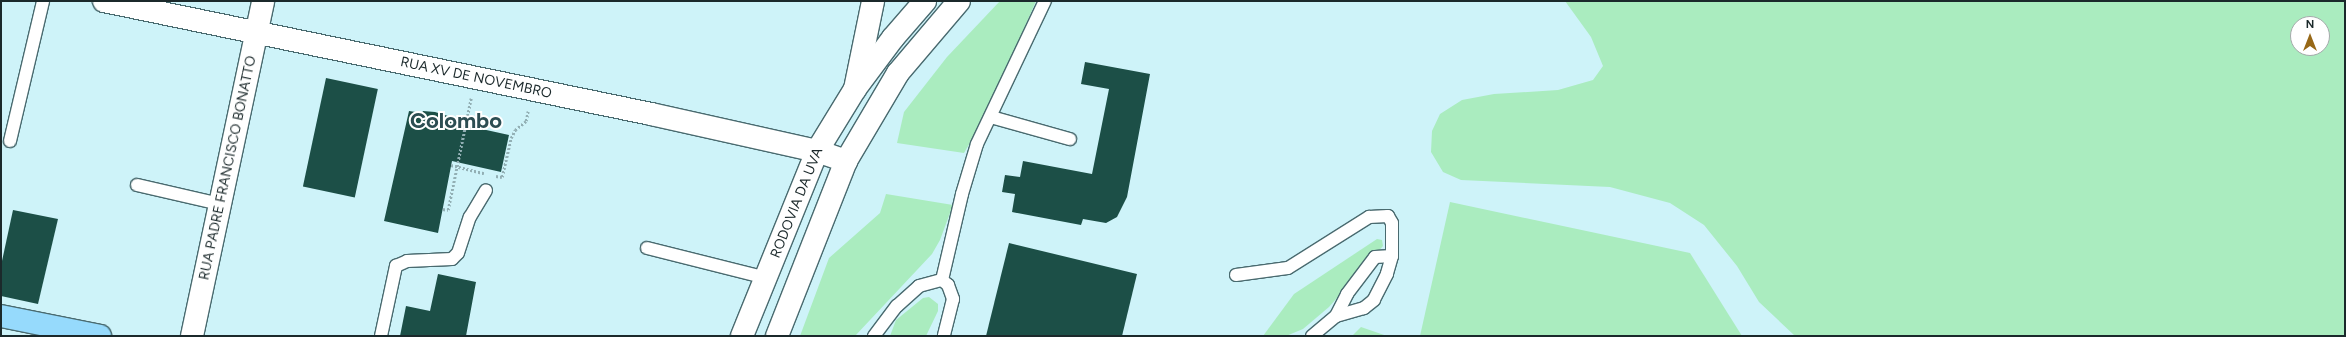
<!DOCTYPE html>
<style>
body{margin:0}
#map{position:relative;width:2346px;height:337px;overflow:hidden;background:#cef3f9;font-family:Figtree,sans-serif}
div>[style]{position:absolute}
.green>*{inset:0;background:#aaecbf}
.building>*{inset:0;background:#1c4f47;transform-origin:0 0}
.path>*{height:2.5px;margin-top:-1.25px;transform-origin:0;background:repeating-linear-gradient(90deg,#92afb4 0 2px,transparent 0 4px)}
.roads{filter:drop-shadow(1px 0 #496a6f) drop-shadow(-1px 0 #496a6f) drop-shadow(0 1px #496a6f) drop-shadow(0 -1px #496a6f)}
.lane>*{height:12px;margin:-6px;padding:0 6px;transform-origin:6px;border-radius:6px;background:#fff}
.street>*{height:22px;margin:-11px;padding:0 11px;transform-origin:11px;border-radius:11px;background:#fff}
.secondary>*{height:22px;margin:-11px;padding:0 11px;transform-origin:11px;border-radius:11px;background:#fff}
.primary>*{height:22px;margin:-11px;padding:0 11px;transform-origin:11px;border-radius:11px;background:#96dafc}
span{translate:-50% -50%;white-space:nowrap;text-align:center;line-height:1.15;-webkit-text-stroke:4px #fff;paint-order:stroke}
.street-label{font-size:14px;color:#1b292b}
.town-label{font-size:22px;color:#2c4d52;font-weight:700}
.frame{position:absolute;inset:0;border:2px solid #1b292b;pointer-events:none}
.north{position:absolute;left:2290px;top:16px;width:40px;height:40px;box-sizing:border-box;background:#fff;border:1px solid #a4a9aa;border-radius:50%;rotate:0deg;font-size:11px;font-weight:700;line-height:16px;text-align:center;color:#1b292b}
.north::after{content:'';display:block;margin:auto;width:14px;height:18px;background:#976817;clip-path:polygon(50% 0,100% 100%,50% 72%,0 100%)}
</style>
<div id="map">
<div class="green">
<div style="clip-path:polygon(1000px 1px,1036px 1px,987px 114px,964px 153px,897px 143px,904px 112px,947px 57px)"></div>
<div style="clip-path:polygon(evenodd,1565px 1px,2345px 1px,2345px 336px,1795px 336px,1759px 302px,1737px 266px,1704px 225px,1670px 203px,1610px 187px,1461px 180px,1443px 172px,1431px 152px,1432px 131px,1440px 114px,1462px 100px,1494px 94px,1558px 90px,1593px 80px,1603px 66px,1591px 37px,1565px 1px,2298px 24px,2322px 24px,2322px 48px,2298px 48px,2298px 24px)"></div>
<div style="clip-path:polygon(886px 194px,953px 205px,940px 240px,932px 254px,855px 336px,800px 336px,829px 258px,880px 213px)"></div>
<div style="clip-path:polygon(1450px 202px,1690px 253px,1742px 336px,1420px 336px)"></div>
<div style="clip-path:polygon(1377px 239px,1382px 240px,1383px 246px,1329px 307px,1303px 329px,1286px 336px,1263px 336px,1294px 294px)"></div>
<div style="clip-path:polygon(929px 297px,938px 304px,938px 311px,926px 336px,890px 336px,896px 320px,923px 298px)"></div>
<div style="clip-path:polygon(1361px 327px,1387px 336px,1352px 336px)"></div>
</div>
<div class="building">
<div style="clip-path:polygon(1085px 62px,1150px 74px,1127px 197px,1117px 217px,1106px 223px,1083px 219px,1081px 225px,1012px 212px,1015px 194px,1002px 192px,1005px 175px,1020px 177px,1023px 161px,1092px 174px,1109px 89px,1081px 84px)"></div>
<div style="left:326px;top:78px;width:53px;height:111px;rotate:12deg"></div>
<div style="clip-path:polygon(409px 111px,422px 113px,423px 111px,435px 112px,448px 116px,447px 119px,460px 122px,459px 124px,509px 135px,501px 172px,452px 161px,438px 233px,384px 221px)"></div>
<div style="clip-path:polygon(13px 210px,58px 219px,38px 304px,1px 296px,2px 261px)"></div>
<div style="clip-path:polygon(1009px 243px,1137px 274px,1122px 336px,986px 336px)"></div>
<div style="clip-path:polygon(438px 274px,476px 282px,466px 336px,400px 336px,406px 306px,430px 311px)"></div>
</div>
<div class="path">
<div style="left:451px;top:165px;width:34px;rotate:14deg"></div>
<div style="left:496px;top:176px;width:6px;rotate:9deg"></div>
<div style="left:502px;top:177px;width:40px;rotate:-77deg"></div>
<div style="left:511px;top:138px;width:9px;rotate:-63deg"></div>
<div style="left:515px;top:130px;width:14px;rotate:-39deg"></div>
<div style="left:526px;top:121px;width:10px;rotate:-79deg"></div>
<div style="left:443px;top:209px;width:5px;rotate:11deg"></div>
<div style="left:448px;top:210px;width:114px;rotate:-78.4deg"></div>
</div>
<div class="roads">
<div class="lane">
<div style="left:991px;top:117px;width:82px;rotate:15.6deg"></div>
<div style="left:10px;top:141px;width:144px;rotate:-76.7deg"></div>
<div style="left:137px;top:185px;width:85px;rotate:12.9deg"></div>
<div style="left:647px;top:248px;width:123px;rotate:14.1deg"></div>
<div style="left:1236px;top:275px;width:52px;rotate:-7.7deg"></div>
<div style="left:1288px;top:268px;width:96px;rotate:-32.2deg"></div>
<div style="left:1369px;top:217px;width:19px;rotate:-3deg"></div>
<div style="left:1388px;top:216px;width:8px;rotate:60deg"></div>
<div style="left:1392px;top:223px;width:33px;rotate:90deg"></div>
<div style="left:942px;top:280px;width:88px;rotate:-76.9deg"></div>
<div style="left:962px;top:194px;width:52px;rotate:-73.3deg"></div>
<div style="left:977px;top:144px;width:158px;rotate:-64.6deg"></div>
<div style="left:381px;top:336px;width:72px;rotate:-77.9deg"></div>
<div style="left:396px;top:266px;width:12px;rotate:-24deg"></div>
<div style="left:407px;top:261px;width:45px;rotate:-2.5deg"></div>
<div style="left:452px;top:259px;width:8px;rotate:-45deg"></div>
<div style="left:458px;top:253px;width:38px;rotate:-72deg"></div>
<div style="left:470px;top:217px;width:31px;rotate:-59deg"></div>
<div style="left:874px;top:336px;width:38px;rotate:-53deg"></div>
<div style="left:897px;top:306px;width:30px;rotate:-42deg"></div>
<div style="left:919px;top:286px;width:24px;rotate:-15deg"></div>
<div style="left:942px;top:280px;width:8px;rotate:40deg"></div>
<div style="left:948px;top:285px;width:15px;rotate:70deg"></div>
<div style="left:953px;top:299px;width:38px;rotate:104deg"></div>
<div style="left:1312px;top:336px;width:31px;rotate:-40deg"></div>
<div style="left:1336px;top:316px;width:25px;rotate:-63deg"></div>
<div style="left:1347px;top:294px;width:46px;rotate:-52.9deg"></div>
<div style="left:1375px;top:257px;width:17px;rotate:-3deg"></div>
<div style="left:1392px;top:256px;width:19px;rotate:106deg"></div>
<div style="left:1387px;top:274px;width:29px;rotate:117deg"></div>
<div style="left:1374px;top:300px;width:13px;rotate:141deg"></div>
<div style="left:1364px;top:308px;width:29px;rotate:164deg"></div>
</div>
<div class="street">
<div style="left:855px;top:89px;width:90px;rotate:-78.4deg"></div>
</div>
<div class="secondary">
<div style="left:104px;top:1px;width:559px;rotate:11.67deg"></div>
<div style="left:651px;top:114px;width:170px;rotate:12.6deg"></div>
<div style="left:817px;top:151px;width:31px;rotate:19deg"></div>
<div style="left:192px;top:336px;width:342px;rotate:-78deg"></div>
<div style="left:742px;top:336px;width:200px;rotate:-67.9deg"></div>
<div style="left:817px;top:151px;width:73px;rotate:-58.5deg"></div>
<div style="left:855px;top:89px;width:64px;rotate:-53.3deg"></div>
<div style="left:893px;top:38px;width:49px;rotate:-49.1deg"></div>
<div style="left:777px;top:336px;width:188px;rotate:-68.5deg"></div>
<div style="left:846px;top:161px;width:102px;rotate:-59.4deg"></div>
<div style="left:898px;top:73px;width:94px;rotate:-49.7deg"></div>
</div>
<div class="primary">
<div style="left:1px;top:316px;width:101px;rotate:11.4deg"></div>
</div>
</div>
<div class="street-label">
<span style="left:476px;top:78px;rotate:12deg">RUA XV DE NOVEMBRO</span>
<span style="left:228px;top:168px;rotate:-78deg">RUA PADRE FRANCISCO BONATTO</span>
<span style="left:797px;top:203px;rotate:-68deg">RODOVIA DA UVA</span>
</div>
<div class="town-label">
<span style="left:456px;top:121px">Colombo</span>
</div>
<div class="frame"></div>
<div class="north">N</div>
</div>
